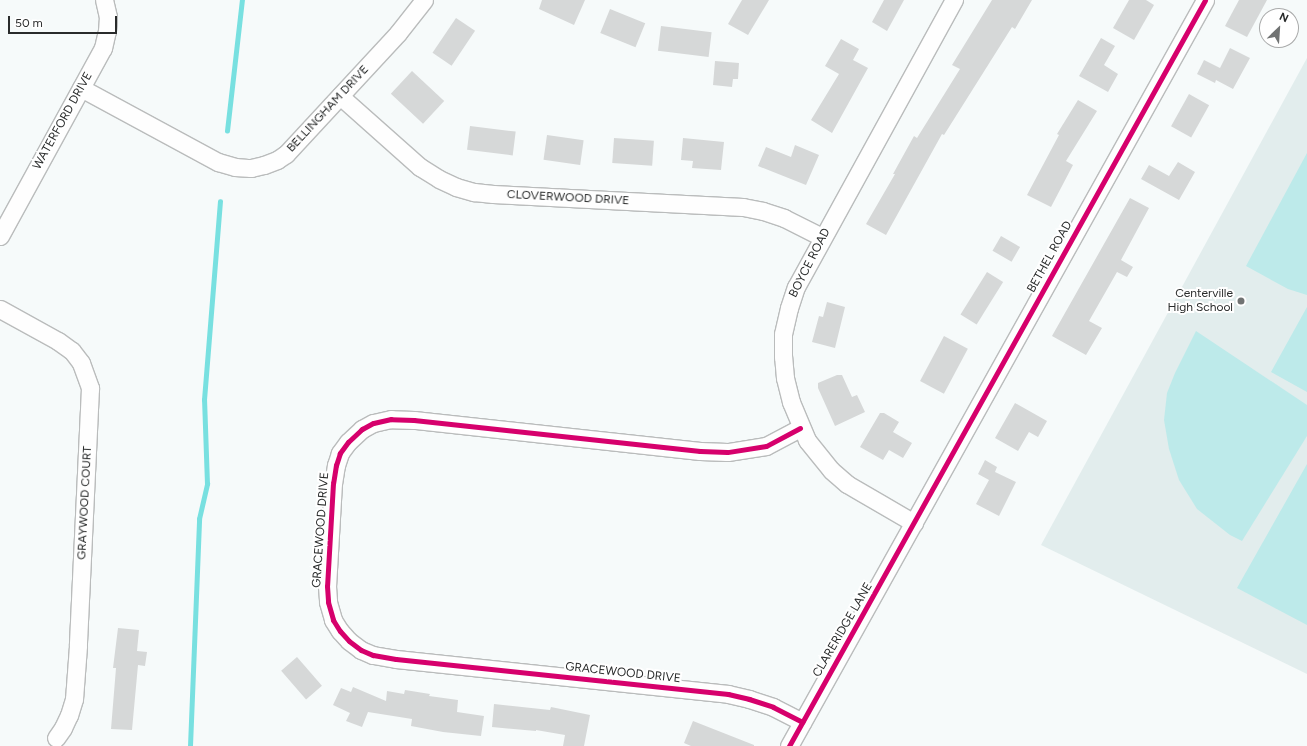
<!DOCTYPE html>
<style>
body{margin:0}
#map{position:relative;width:1307px;height:746px;overflow:hidden;background:#f6fafa;font-family:Figtree,sans-serif}
div>[style]{position:absolute}
.built>*{inset:0;background:#e2eded}
.green>*{inset:0;background:#bdeaea}
.stream>*{height:4.5px;margin:-2.25px;padding:0 2.25px;transform-origin:2.25px;border-radius:2.25px;background:#78e0e0}
.building>*{inset:0;background:#d6d8d8;transform-origin:0 0}
.roads{filter:drop-shadow(1px 0 #babcbc) drop-shadow(-1px 0 #babcbc) drop-shadow(0 1px #babcbc) drop-shadow(0 -1px #babcbc)}
.street>*{height:17px;margin:-8.5px;padding:0 8.5px;transform-origin:8.5px;border-radius:8.5px;background:#fefefe}
.cycleway>*{height:5px;margin:-2.5px;padding:0 2.5px;transform-origin:2.5px;border-radius:2.5px;background:#d6006c}
.dots>*{width:11px;height:11px;translate:-50% -50%;box-sizing:border-box;border:2px solid #fff;border-radius:50%}
span{translate:-50% -50%;white-space:nowrap;text-align:center;line-height:1.15;-webkit-text-stroke:4px #fff;paint-order:stroke}
.street-label{font-size:12px;color:#292b2b}
.poi-label{font-size:12px;color:#292b2b}
.right{translate:-100% -50%;text-align:right}
.north{position:absolute;left:1259px;top:8px;width:40px;height:40px;box-sizing:border-box;background:#fff;border:1px solid #a9aaaa;border-radius:50%;rotate:25deg;font-size:11px;font-weight:700;line-height:16px;text-align:center;color:#292b2b}
.north::after{content:'';display:block;margin:auto;width:14px;height:18px;background:#717373;clip-path:polygon(50% 0,100% 100%,50% 72%,0 100%)}
.scale{position:absolute;left:8px;top:16px;width:109px;height:18px;box-sizing:border-box;border:2px solid #292b2b;border-top:0;padding-left:5px;font-size:12px;line-height:14px;white-space:nowrap;color:#292b2b;-webkit-text-stroke:3px #fff;paint-order:stroke}
</style>
<div id="map">
<div class="built">
<div style="clip-path:polygon(1307px 58px,1307px 674px,1041px 545px)"></div>
</div>
<div class="green">
<div style="clip-path:polygon(1307px 153px,1307px 295px,1288px 289px,1246px 266px)"></div>
<div style="clip-path:polygon(1307px 307px,1307px 392px,1271px 372px)"></div>
<div style="clip-path:polygon(1196px 331px,1307px 405px,1307px 436px,1242px 541px,1230px 535px,1197px 509px,1179px 480px,1169px 449px,1164px 420px,1167px 393px,1175px 373px)"></div>
<div style="clip-path:polygon(1307px 464px,1307px 625px,1237px 588px)"></div>
</div>
<div class="stream">
<div style="left:227px;top:131px;width:132px;rotate:-83.5deg"></div>
<div style="left:190px;top:746px;width:227px;rotate:-87.7deg"></div>
<div style="left:199px;top:519px;width:36px;rotate:-77deg"></div>
<div style="left:207px;top:484px;width:84px;rotate:-92deg"></div>
<div style="left:204px;top:400px;width:199px;rotate:-85.4deg"></div>
</div>
<div class="building">
<div style="clip-path:polygon(542px 0,585px 0,574px 25px,539px 9px)"></div>
<div style="clip-path:polygon(742px 0,769px 0,748px 35px,728px 24px)"></div>
<div style="clip-path:polygon(884px 0,904px 0,887px 31px,872px 22px)"></div>
<div style="clip-path:polygon(992px 0,1032px 0,1015px 29px,1012px 27px,944px 135px,942px 134px,886px 235px,866px 224px,895px 174px,893px 174px,914px 136px,917px 138px,960px 69px,952px 65px)"></div>
<div style="clip-path:polygon(1129px 0,1146px 0,1154px 5px,1134px 40px,1113px 28px)"></div>
<div style="clip-path:polygon(1239px 0,1267px 0,1247px 37px,1225px 26px)"></div>
<div style="left:610px;top:9px;width:38px;height:26px;rotate:22deg"></div>
<div style="left:456px;top:18px;width:23px;height:42px;rotate:34deg"></div>
<div style="left:661px;top:26px;width:51px;height:25px;rotate:7deg"></div>
<div style="clip-path:polygon(1101px 38px,1115px 46px,1104px 65px,1118px 74px,1108px 92px,1079px 76px)"></div>
<div style="clip-path:polygon(841px 39px,859px 49px,853px 60px,868px 68px,832px 133px,811px 120px,839px 74px,825px 66px)"></div>
<div style="clip-path:polygon(1230px 48px,1250px 58px,1233px 89px,1216px 80px,1215px 83px,1197px 74px,1204px 60px,1220px 68px)"></div>
<div style="clip-path:polygon(715px 61px,739px 63px,738px 79px,733px 79px,732px 87px,713px 85px)"></div>
<div style="left:412px;top:71px;width:44px;height:31px;rotate:43deg"></div>
<div style="left:1189px;top:94px;width:23px;height:37px;rotate:29deg"></div>
<div style="clip-path:polygon(1078px 100px,1097px 111px,1066px 161px,1073px 165px,1051px 207px,1027px 195px,1059px 135px,1057px 134px)"></div>
<div style="left:470px;top:126px;width:46px;height:24px;rotate:7deg"></div>
<div style="left:547px;top:135px;width:37px;height:25px;rotate:8deg"></div>
<div style="left:614px;top:138px;width:40px;height:25px;rotate:4deg"></div>
<div style="clip-path:polygon(683px 138px,724px 142px,721px 170px,692px 168px,693px 161px,681px 160px)"></div>
<div style="clip-path:polygon(795px 145px,819px 155px,806px 185px,758px 166px,766px 147px,791px 157px)"></div>
<div style="clip-path:polygon(1178px 162px,1195px 172px,1179px 200px,1141px 179px,1149px 165px,1169px 176px)"></div>
<div style="clip-path:polygon(1130px 198px,1149px 208px,1121px 260px,1133px 267px,1127px 277px,1117px 272px,1089px 321px,1102px 328px,1086px 355px,1052px 336px)"></div>
<div style="left:1001px;top:236px;width:22px;height:17px;rotate:30deg"></div>
<div style="left:987px;top:272px;width:19px;height:50px;rotate:32deg"></div>
<div style="clip-path:polygon(827px 302px,845px 307px,835px 348px,812px 342px,819px 316px,823px 317px)"></div>
<div style="left:944px;top:336px;width:27px;height:51px;rotate:28deg"></div>
<div style="clip-path:polygon(837px 375px,842px 375px,852px 397px,857px 395px,865px 412px,835px 426px,818px 388px,818px 383px)"></div>
<div style="clip-path:polygon(1015px 403px,1047px 421px,1038px 437px,1029px 432px,1018px 451px,995px 438px)"></div>
<div style="clip-path:polygon(880px 413px,884px 413px,899px 422px,893px 432px,912px 443px,903px 458px,889px 450px,883px 460px,860px 447px)"></div>
<div style="clip-path:polygon(985px 460px,997px 467px,995px 472px,1016px 482px,999px 516px,976px 504px,989px 480px,978px 474px)"></div>
<div style="clip-path:polygon(118px 628px,139px 630px,137px 651px,147px 652px,145px 666px,138px 665px,132px 730px,111px 729px,116px 668px,113px 668px)"></div>
<div style="left:297px;top:657px;width:38px;height:21px;rotate:49deg"></div>
<div style="clip-path:polygon(353px 687px,386px 701px,387px 691px,404px 694px,405px 690px,430px 694px,429px 696px,458px 700px,457px 712px,484px 716px,481px 736px,443px 732px,411px 726px,412px 719px,368px 712px,362px 727px,346px 721px,350px 713px,333px 705px,341px 688px,351px 692px)"></div>
<div style="clip-path:polygon(494px 704px,550px 710px,551px 707px,590px 715px,584px 746px,563px 746px,565px 735px,536px 730px,536px 731px,492px 727px)"></div>
<div style="clip-path:polygon(693px 721px,754px 745px,754px 746px,691px 746px,684px 743px)"></div>
</div>
<div class="roads">
<div class="street">
<div style="left:81px;top:88px;width:156px;rotate:28.4deg"></div>
<div style="left:218px;top:162px;width:18px;rotate:16deg"></div>
<div style="left:235px;top:167px;width:16px;rotate:4deg"></div>
<div style="left:251px;top:168px;width:13px;rotate:-13deg"></div>
<div style="left:264px;top:165px;width:14px;rotate:-21deg"></div>
<div style="left:277px;top:160px;width:11px;rotate:-34deg"></div>
<div style="left:286px;top:154px;width:165px;rotate:-47.2deg"></div>
<div style="left:398px;top:33px;width:42px;rotate:-51.8deg"></div>
<div style="left:340px;top:96px;width:107px;rotate:41.6deg"></div>
<div style="left:420px;top:167px;width:22px;rotate:32deg"></div>
<div style="left:439px;top:179px;width:19px;rotate:25deg"></div>
<div style="left:456px;top:187px;width:19px;rotate:16deg"></div>
<div style="left:474px;top:192px;width:19px;rotate:6deg"></div>
<div style="left:493px;top:194px;width:250px;rotate:3deg"></div>
<div style="left:743px;top:207px;width:20px;rotate:11deg"></div>
<div style="left:763px;top:211px;width:22px;rotate:18deg"></div>
<div style="left:784px;top:218px;width:42px;rotate:26.6deg"></div>
<div style="left:0;top:236px;width:214px;rotate:-61.3deg"></div>
<div style="left:103px;top:48px;width:17px;rotate:-77deg"></div>
<div style="left:107px;top:31px;width:14px;rotate:-86deg"></div>
<div style="left:108px;top:17px;width:17px;rotate:-103deg"></div>
<div style="left:0;top:309px;width:66px;rotate:28.9deg"></div>
<div style="left:58px;top:341px;width:17px;rotate:36deg"></div>
<div style="left:72px;top:351px;width:15px;rotate:53deg"></div>
<div style="left:81px;top:363px;width:27px;rotate:70deg"></div>
<div style="left:90px;top:388px;width:258px;rotate:92.7deg"></div>
<div style="left:78px;top:646px;width:53px;rotate:94.3deg"></div>
<div style="left:74px;top:699px;width:17px;rotate:107deg"></div>
<div style="left:69px;top:715px;width:14px;rotate:115deg"></div>
<div style="left:63px;top:728px;width:12px;rotate:125deg"></div>
<div style="left:800px;top:428px;width:38px;rotate:152deg"></div>
<div style="left:766px;top:446px;width:39px;rotate:171deg"></div>
<div style="left:727px;top:452px;width:27px;rotate:-178deg"></div>
<div style="left:700px;top:451px;width:288px;rotate:-173.8deg"></div>
<div style="left:414px;top:420px;width:23px;rotate:-178deg"></div>
<div style="left:391px;top:419px;width:18px;rotate:167deg"></div>
<div style="left:373px;top:423px;width:13px;rotate:151deg"></div>
<div style="left:362px;top:429px;width:19px;rotate:137deg"></div>
<div style="left:348px;top:442px;width:14px;rotate:126deg"></div>
<div style="left:340px;top:453px;width:13px;rotate:108deg"></div>
<div style="left:336px;top:465px;width:18px;rotate:99deg"></div>
<div style="left:333px;top:483px;width:103px;rotate:93.3deg"></div>
<div style="left:327px;top:586px;width:16px;rotate:86deg"></div>
<div style="left:328px;top:602px;width:19px;rotate:74deg"></div>
<div style="left:333px;top:620px;width:13px;rotate:58deg"></div>
<div style="left:340px;top:631px;width:13px;rotate:48deg"></div>
<div style="left:349px;top:641px;width:15px;rotate:37deg"></div>
<div style="left:361px;top:650px;width:13px;rotate:23deg"></div>
<div style="left:373px;top:655px;width:23px;rotate:10deg"></div>
<div style="left:396px;top:659px;width:334px;rotate:6deg"></div>
<div style="left:728px;top:694px;width:22px;rotate:13deg"></div>
<div style="left:749px;top:699px;width:25px;rotate:18deg"></div>
<div style="left:773px;top:707px;width:33px;rotate:27deg"></div>
<div style="left:914px;top:523px;width:78px;rotate:-149.8deg"></div>
<div style="left:847px;top:484px;width:21px;rotate:-139deg"></div>
<div style="left:831px;top:470px;width:38px;rotate:-129deg"></div>
<div style="left:807px;top:440px;width:41px;rotate:-112.8deg"></div>
<div style="left:791px;top:402px;width:25px;rotate:-104deg"></div>
<div style="left:785px;top:378px;width:21px;rotate:-95deg"></div>
<div style="left:783px;top:357px;width:23px;rotate:-90deg"></div>
<div style="left:783px;top:334px;width:27px;rotate:-77deg"></div>
<div style="left:789px;top:308px;width:22px;rotate:-72deg"></div>
<div style="left:796px;top:287px;width:328px;rotate:-61.2deg"></div>
<div style="left:789px;top:746px;width:854px;rotate:-60.85deg"></div>
</div>
</div>
<div class="cycleway">
<div style="left:800px;top:428px;width:38px;rotate:152deg"></div>
<div style="left:766px;top:446px;width:39px;rotate:171deg"></div>
<div style="left:727px;top:452px;width:27px;rotate:-178deg"></div>
<div style="left:700px;top:451px;width:288px;rotate:-173.8deg"></div>
<div style="left:414px;top:420px;width:23px;rotate:-178deg"></div>
<div style="left:391px;top:419px;width:18px;rotate:167deg"></div>
<div style="left:373px;top:423px;width:13px;rotate:151deg"></div>
<div style="left:362px;top:429px;width:19px;rotate:137deg"></div>
<div style="left:348px;top:442px;width:14px;rotate:126deg"></div>
<div style="left:340px;top:453px;width:13px;rotate:108deg"></div>
<div style="left:336px;top:465px;width:18px;rotate:99deg"></div>
<div style="left:333px;top:483px;width:103px;rotate:93.3deg"></div>
<div style="left:327px;top:586px;width:16px;rotate:86deg"></div>
<div style="left:328px;top:602px;width:19px;rotate:74deg"></div>
<div style="left:333px;top:620px;width:13px;rotate:58deg"></div>
<div style="left:340px;top:631px;width:13px;rotate:48deg"></div>
<div style="left:349px;top:641px;width:15px;rotate:37deg"></div>
<div style="left:361px;top:650px;width:13px;rotate:23deg"></div>
<div style="left:373px;top:655px;width:23px;rotate:10deg"></div>
<div style="left:396px;top:659px;width:334px;rotate:6deg"></div>
<div style="left:728px;top:694px;width:22px;rotate:13deg"></div>
<div style="left:749px;top:699px;width:25px;rotate:18deg"></div>
<div style="left:773px;top:707px;width:33px;rotate:27deg"></div>
<div style="left:789px;top:746px;width:854px;rotate:-60.85deg"></div>
</div>
<div class="dots">
<div style="left:1241px;top:301px;background:#717373"></div>
</div>
<div class="street-label">
<span style="left:328px;top:109px;rotate:-47deg">BELLINGHAM DRIVE</span>
<span style="left:63px;top:121px;rotate:-61deg">WATERFORD DRIVE</span>
<span style="left:568px;top:198px;rotate:3deg">CLOVERWOOD DRIVE</span>
<span style="left:1050px;top:257px;rotate:-61deg">BETHEL ROAD</span>
<span style="left:810px;top:263px;rotate:-63deg">BOYCE ROAD</span>
<span style="left:85px;top:503px;rotate:-87deg">GRAYWOOD COURT</span>
<span style="left:321px;top:530px;rotate:-86deg">GRACEWOOD DRIVE</span>
<span style="left:843px;top:630px;rotate:-60deg">CLARERIDGE LANE</span>
<span style="left:623px;top:673px;rotate:6deg">GRACEWOOD DRIVE</span>
</div>
<div class="poi-label">
<span class="right" style="left:1233px;top:301px">Centerville<br>High School</span>
</div>
<div class="north">N</div>
<div class="scale">50 m</div>
</div>
